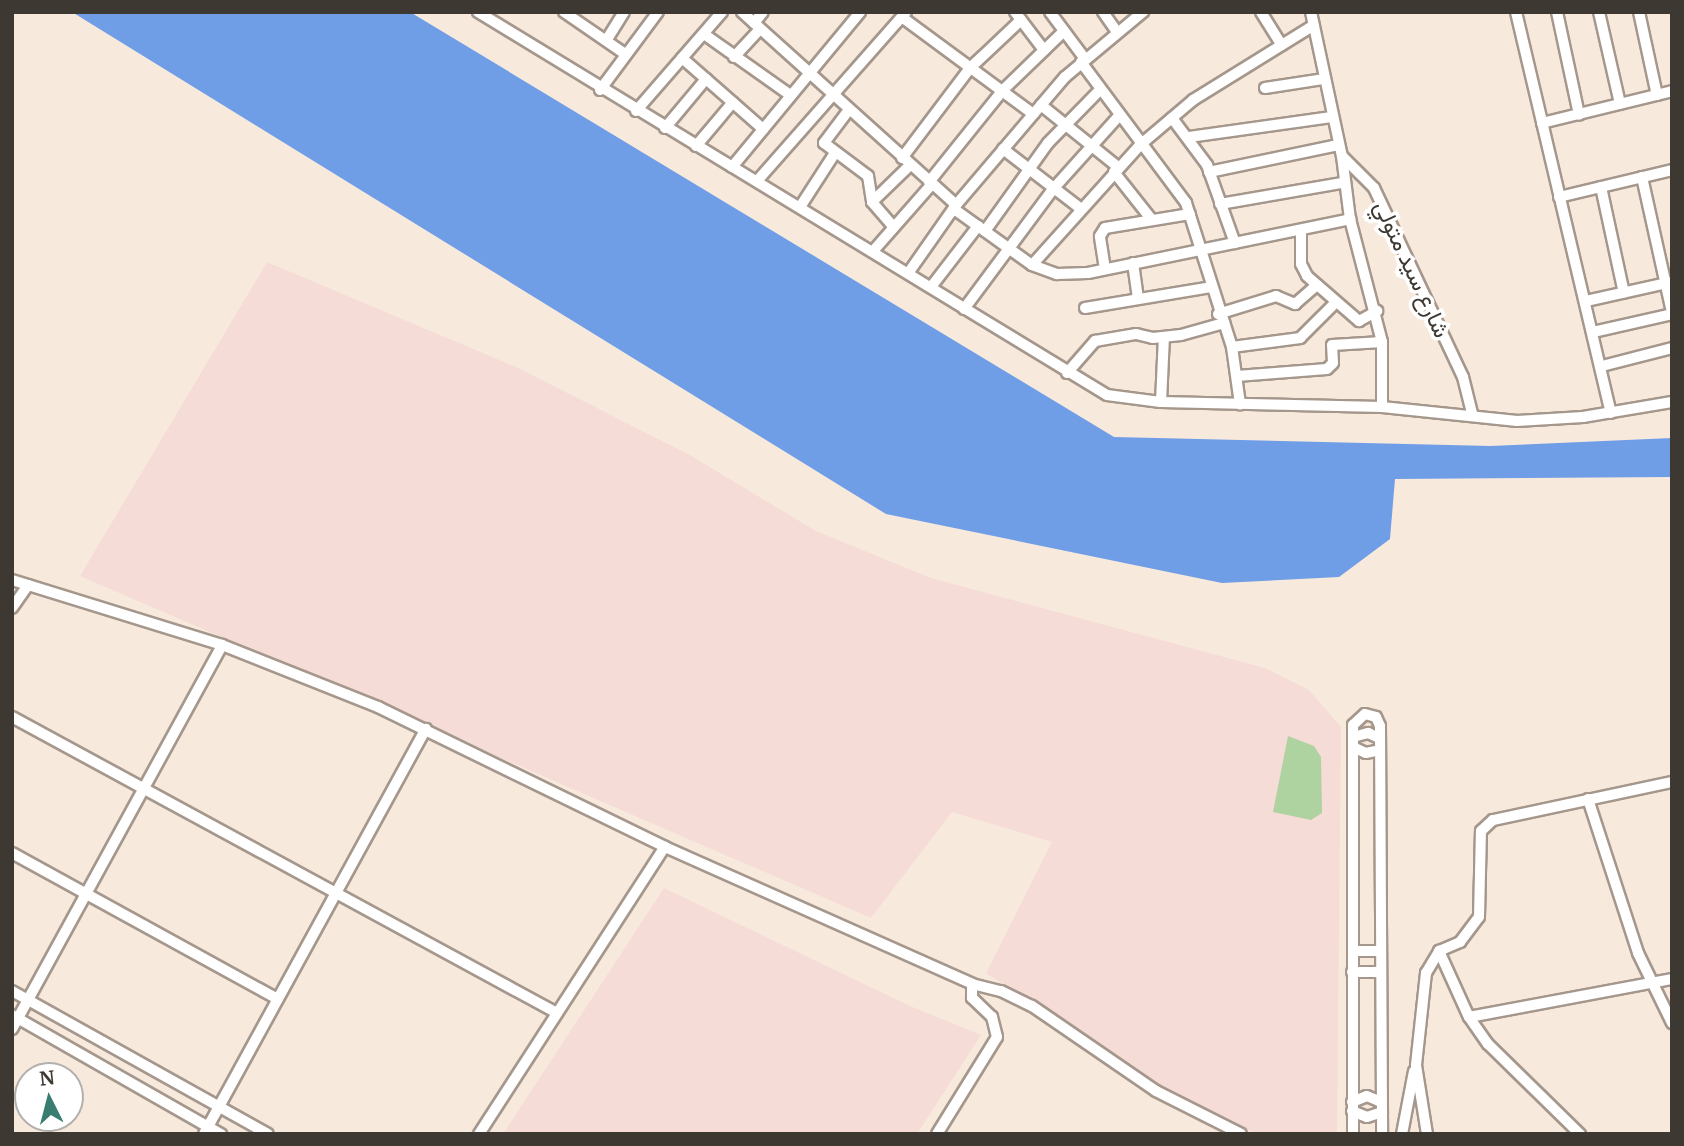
<!DOCTYPE html>
<meta charset="utf-8">
<style>
body{margin:0}
#map{position:relative;width:1684px;height:1146px;overflow:hidden;background:#f8e9dd;font-family:Merriweather,Vazirmatn,serif}
div>[style]{position:absolute}
.industrial>*{inset:0;background:#f6dcd6}
.green>*{inset:0;background:#afd2a1}
.water>*{inset:0;background:#6f9ee7}
.roads{filter:drop-shadow(2px 0 #a5978c) drop-shadow(-2px 0 #a5978c) drop-shadow(0 2px #a5978c) drop-shadow(0 -2px #a5978c)}
.minor>*{height:10px;margin:-5px;padding:0 5px;transform-origin:5px;border-radius:5px;background:#fff}
span{translate:-50% -50%;white-space:nowrap;text-align:center;line-height:1.15;-webkit-text-stroke:7px #fff;paint-order:stroke}
.street-label{font-size:23px;color:#3e3833}
.frame{position:absolute;inset:0;border:14px solid #3e3833;pointer-events:none}
.north{position:absolute;left:14px;top:1062px;width:70px;height:70px;box-sizing:border-box;background:#fff;border:2px solid #b2afad;border-radius:50%;rotate:354deg;font-size:19px;font-weight:700;line-height:28px;text-align:center;color:#3e3833}
.north::after{content:'';display:block;margin:auto;width:24px;height:32px;background:#397d71;clip-path:polygon(50% 0,100% 100%,50% 72%,0 100%)}
</style>
<div id="map">
<div class="industrial">
<div style="clip-path:polygon(267px 262px,518px 368px,690px 455px,816px 531px,931px 578px,1265px 668px,1309px 690px,1341px 727px,1337px 1134px,1258px 1134px,1194px 1107px,986px 973px,1052px 842px,952px 812px,871px 918px,80px 576px)"></div>
<div style="clip-path:polygon(664px 888px,910px 1006px,981px 1035px,917px 1134px,503px 1134px)"></div>
</div>
<div class="green">
<div style="clip-path:polygon(1288px 736px,1314px 746px,1321px 757px,1322px 813px,1311px 820px,1273px 812px)"></div>
</div>
<div class="water">
<div style="clip-path:polygon(72px 12px,410px 12px,1114px 437px,1490px 446px,1672px 438px,1672px 477px,1395px 479px,1390px 539px,1339px 577px,1222px 583px,886px 514px)"></div>
</div>
<div class="roads">
<div class="minor">
<div style="left:478px;top:12px;width:736px;rotate:31.34deg"></div>
<div style="left:1107px;top:395px;width:54px;rotate:7.4deg"></div>
<div style="left:1161px;top:402px;width:221px;rotate:1.3deg"></div>
<div style="left:1382px;top:407px;width:136px;rotate:5.9deg"></div>
<div style="left:1517px;top:421px;width:66px;rotate:-3.5deg"></div>
<div style="left:1583px;top:417px;width:90px;rotate:-9.6deg"></div>
<div style="left:564px;top:12px;width:74px;rotate:34.5deg"></div>
<div style="left:742px;top:12px;width:288px;rotate:42deg"></div>
<div style="left:1015px;top:12px;width:48px;rotate:52.7deg"></div>
<div style="left:1050px;top:12px;width:59px;rotate:53.3deg"></div>
<div style="left:1103px;top:12px;width:24px;rotate:55deg"></div>
<div style="left:1261px;top:12px;width:39px;rotate:58deg"></div>
<div style="left:1311px;top:12px;width:147px;rotate:77.9deg"></div>
<div style="left:1342px;top:156px;width:45px;rotate:45deg"></div>
<div style="left:1374px;top:188px;width:209px;rotate:64.8deg"></div>
<div style="left:1463px;top:377px;width:38px;rotate:76deg"></div>
<div style="left:1516px;top:12px;width:412px;rotate:76.7deg"></div>
<div style="left:1557px;top:12px;width:105px;rotate:77.9deg"></div>
<div style="left:1599px;top:12px;width:94px;rotate:77.1deg"></div>
<div style="left:1639px;top:12px;width:85px;rotate:77.8deg"></div>
<div style="left:903px;top:18px;width:162px;rotate:36.4deg"></div>
<div style="left:754px;top:23px;width:14px;rotate:-51deg"></div>
<div style="left:704px;top:34px;width:105px;rotate:35.3deg"></div>
<div style="left:609px;top:36px;width:28px;rotate:-58deg"></div>
<div style="left:734px;top:57px;width:38px;rotate:-47deg"></div>
<div style="left:682px;top:58px;width:108px;rotate:41.2deg"></div>
<div style="left:1081px;top:62px;width:176px;rotate:53.3deg"></div>
<div style="left:1186px;top:203px;width:151px;rotate:72.3deg"></div>
<div style="left:1232px;top:347px;width:58px;rotate:82deg"></div>
<div style="left:1265px;top:88px;width:60px;rotate:-8.7deg"></div>
<div style="left:600px;top:90px;width:97px;rotate:-53.4deg"></div>
<div style="left:1041px;top:105px;width:99px;rotate:38.8deg"></div>
<div style="left:636px;top:111px;width:131px;rotate:-49deg"></div>
<div style="left:848px;top:111px;width:40px;rotate:127deg"></div>
<div style="left:824px;top:143px;width:55px;rotate:36.9deg"></div>
<div style="left:868px;top:176px;width:26px;rotate:81deg"></div>
<div style="left:872px;top:202px;width:33px;rotate:49deg"></div>
<div style="left:1172px;top:118px;width:59px;rotate:53.3deg"></div>
<div style="left:1207px;top:165px;width:83px;rotate:70.3deg"></div>
<div style="left:1542px;top:123px;width:134px;rotate:-13.8deg"></div>
<div style="left:665px;top:128px;width:64px;rotate:-50.1deg"></div>
<div style="left:1189px;top:137px;width:144px;rotate:-8deg"></div>
<div style="left:696px;top:146px;width:57px;rotate:-49.9deg"></div>
<div style="left:1003px;top:149px;width:97px;rotate:37.5deg"></div>
<div style="left:1342px;top:156px;width:64px;rotate:82.8deg"></div>
<div style="left:1350px;top:219px;width:127px;rotate:75.4deg"></div>
<div style="left:1382px;top:342px;width:65px;rotate:90deg"></div>
<div style="left:902px;top:158px;width:113px;rotate:-52.9deg"></div>
<div style="left:970px;top:68px;width:70px;rotate:-43.3deg"></div>
<div style="left:732px;top:167px;width:201px;rotate:-50.4deg"></div>
<div style="left:1114px;top:172px;width:61px;rotate:51.6deg"></div>
<div style="left:1209px;top:172px;width:132px;rotate:-11.8deg"></div>
<div style="left:1642px;top:177px;width:138px;rotate:77.5deg"></div>
<div style="left:757px;top:181px;width:225px;rotate:-48.6deg"></div>
<div style="left:929px;top:182px;width:118px;rotate:-51.2deg"></div>
<div style="left:1003px;top:90px;width:85px;rotate:-44deg"></div>
<div style="left:1601px;top:187px;width:108px;rotate:77.8deg"></div>
<div style="left:1559px;top:197px;width:116px;rotate:-13.4deg"></div>
<div style="left:872px;top:202px;width:53px;rotate:-44.2deg"></div>
<div style="left:1220px;top:204px;width:124px;rotate:-9.8deg"></div>
<div style="left:800px;top:207px;width:64px;rotate:-57.1deg"></div>
<div style="left:954px;top:209px;width:96px;rotate:35.7deg"></div>
<div style="left:1032px;top:265px;width:27px;rotate:20deg"></div>
<div style="left:1057px;top:274px;width:31px;rotate:-2deg"></div>
<div style="left:1088px;top:273px;width:268px;rotate:-11.6deg"></div>
<div style="left:1301px;top:230px;width:34px;rotate:90deg"></div>
<div style="left:1301px;top:264px;width:13px;rotate:63deg"></div>
<div style="left:1307px;top:276px;width:69px;rotate:40.9deg"></div>
<div style="left:1359px;top:321px;width:21px;rotate:-29deg"></div>
<div style="left:985px;top:231px;width:108px;rotate:-54.4deg"></div>
<div style="left:1048px;top:143px;width:73px;rotate:-45.6deg"></div>
<div style="left:874px;top:250px;width:88px;rotate:-48.7deg"></div>
<div style="left:1133px;top:263px;width:35px;rotate:82deg"></div>
<div style="left:1032px;top:265px;width:161px;rotate:-48deg"></div>
<div style="left:1140px;top:145px;width:70px;rotate:-40.3deg"></div>
<div style="left:1193px;top:100px;width:142px;rotate:-31.8deg"></div>
<div style="left:1105px;top:269px;width:33px;rotate:-99deg"></div>
<div style="left:1100px;top:236px;width:9px;rotate:-58deg"></div>
<div style="left:1105px;top:228px;width:86px;rotate:-9.4deg"></div>
<div style="left:909px;top:272px;width:82px;rotate:-55deg"></div>
<div style="left:956px;top:205px;width:168px;rotate:-49.6deg"></div>
<div style="left:1065px;top:77px;width:102px;rotate:-39.8deg"></div>
<div style="left:931px;top:287px;width:77px;rotate:-52.4deg"></div>
<div style="left:1586px;top:301px;width:88px;rotate:-12.5deg"></div>
<div style="left:1085px;top:308px;width:129px;rotate:-9.4deg"></div>
<div style="left:964px;top:309px;width:151px;rotate:-53.4deg"></div>
<div style="left:1054px;top:188px;width:96px;rotate:-48deg"></div>
<div style="left:1218px;top:314px;width:61px;rotate:-17.2deg"></div>
<div style="left:1276px;top:296px;width:21px;rotate:23deg"></div>
<div style="left:1295px;top:304px;width:29px;rotate:-41deg"></div>
<div style="left:1593px;top:332px;width:81px;rotate:-12.8deg"></div>
<div style="left:1232px;top:347px;width:69px;rotate:-7.5deg"></div>
<div style="left:1300px;top:338px;width:51px;rotate:-45deg"></div>
<div style="left:1602px;top:366px;width:72px;rotate:-14.4deg"></div>
<div style="left:1067px;top:373px;width:43px;rotate:-48.8deg"></div>
<div style="left:1095px;top:341px;width:42px;rotate:-9.7deg"></div>
<div style="left:1136px;top:334px;width:17px;rotate:13deg"></div>
<div style="left:1153px;top:338px;width:28px;rotate:-6deg"></div>
<div style="left:1181px;top:335px;width:45px;rotate:-15.6deg"></div>
<div style="left:1237px;top:376px;width:90px;rotate:-4.4deg"></div>
<div style="left:1327px;top:369px;width:8px;rotate:-45deg"></div>
<div style="left:1333px;top:363px;width:18px;rotate:-93deg"></div>
<div style="left:1332px;top:345px;width:50px;rotate:-3.4deg"></div>
<div style="left:1161px;top:402px;width:65px;rotate:-87.4deg"></div>
<div style="left:12px;top:580px;width:220px;rotate:17.2deg"></div>
<div style="left:222px;top:645px;width:168px;rotate:21.7deg"></div>
<div style="left:378px;top:707px;width:319px;rotate:26deg"></div>
<div style="left:665px;top:847px;width:336px;rotate:24deg"></div>
<div style="left:972px;top:984px;width:30px;rotate:14deg"></div>
<div style="left:1001px;top:991px;width:34px;rotate:26deg"></div>
<div style="left:1032px;top:1006px;width:150px;rotate:34.4deg"></div>
<div style="left:1156px;top:1091px;width:95px;rotate:26.8deg"></div>
<div style="left:12px;top:608px;width:28px;rotate:-55deg"></div>
<div style="left:12px;top:717px;width:620px;rotate:28.51deg"></div>
<div style="left:1353px;top:737px;width:16px;rotate:-15deg"></div>
<div style="left:1368px;top:733px;width:12px;rotate:24deg"></div>
<div style="left:1353px;top:747px;width:14px;rotate:25deg"></div>
<div style="left:1366px;top:753px;width:14px;rotate:-12deg"></div>
<div style="left:1588px;top:799px;width:162px;rotate:72deg"></div>
<div style="left:1638px;top:953px;width:78px;rotate:64.1deg"></div>
<div style="left:12px;top:853px;width:303px;rotate:28.8deg"></div>
<div style="left:1353px;top:951px;width:28px"></div>
<div style="left:1439px;top:951px;width:72px;rotate:65.6deg"></div>
<div style="left:1469px;top:1017px;width:33px;rotate:55deg"></div>
<div style="left:1488px;top:1044px;width:129px;rotate:44.4deg"></div>
<div style="left:1352px;top:972px;width:29px"></div>
<div style="left:12px;top:991px;width:293px;rotate:29.2deg"></div>
<div style="left:12px;top:1015px;width:241px;rotate:29.7deg"></div>
<div style="left:1469px;top:1017px;width:207px;rotate:-10.6deg"></div>
<div style="left:12px;top:1029px;width:438px;rotate:-61.3deg"></div>
<div style="left:1352px;top:1102px;width:16px;rotate:-22deg"></div>
<div style="left:1367px;top:1096px;width:15px;rotate:23deg"></div>
<div style="left:1352px;top:1111px;width:16px;rotate:22deg"></div>
<div style="left:1367px;top:1117px;width:16px;rotate:-18deg"></div>
<div style="left:204px;top:1134px;width:462px;rotate:-61.3deg"></div>
<div style="left:479px;top:1134px;width:342px;rotate:-57.1deg"></div>
<div style="left:937px;top:1134px;width:114px;rotate:-58.3deg"></div>
<div style="left:997px;top:1037px;width:21px;rotate:-104deg"></div>
<div style="left:992px;top:1017px;width:28px;rotate:-136deg"></div>
<div style="left:972px;top:998px;width:14px;rotate:-90deg"></div>
<div style="left:1353px;top:1134px;width:409px;rotate:-90deg"></div>
<div style="left:1353px;top:725px;width:16px;rotate:-43deg"></div>
<div style="left:1365px;top:714px;width:11px;rotate:15deg"></div>
<div style="left:1376px;top:717px;width:10px;rotate:66deg"></div>
<div style="left:1380px;top:726px;width:408px;rotate:89.7deg"></div>
<div style="left:1402px;top:1134px;width:64px;rotate:-79.2deg"></div>
<div style="left:1427px;top:1134px;width:70px;rotate:-99.1deg"></div>
<div style="left:1416px;top:1065px;width:93px;rotate:-83.8deg"></div>
<div style="left:1426px;top:973px;width:26px;rotate:-59deg"></div>
<div style="left:1439px;top:951px;width:23px;rotate:-23deg"></div>
<div style="left:1460px;top:942px;width:31px;rotate:-53deg"></div>
<div style="left:1479px;top:917px;width:86px;rotate:-88.7deg"></div>
<div style="left:1481px;top:831px;width:16px;rotate:-43deg"></div>
<div style="left:1493px;top:820px;width:183px;rotate:-12deg"></div>
</div>
</div>
<div class="street-label">
<span style="left:1412px;top:269px;rotate:65deg">شارع سيد متولي</span>
</div>
<div class="frame"></div>
<div class="north">N</div>
</div>
